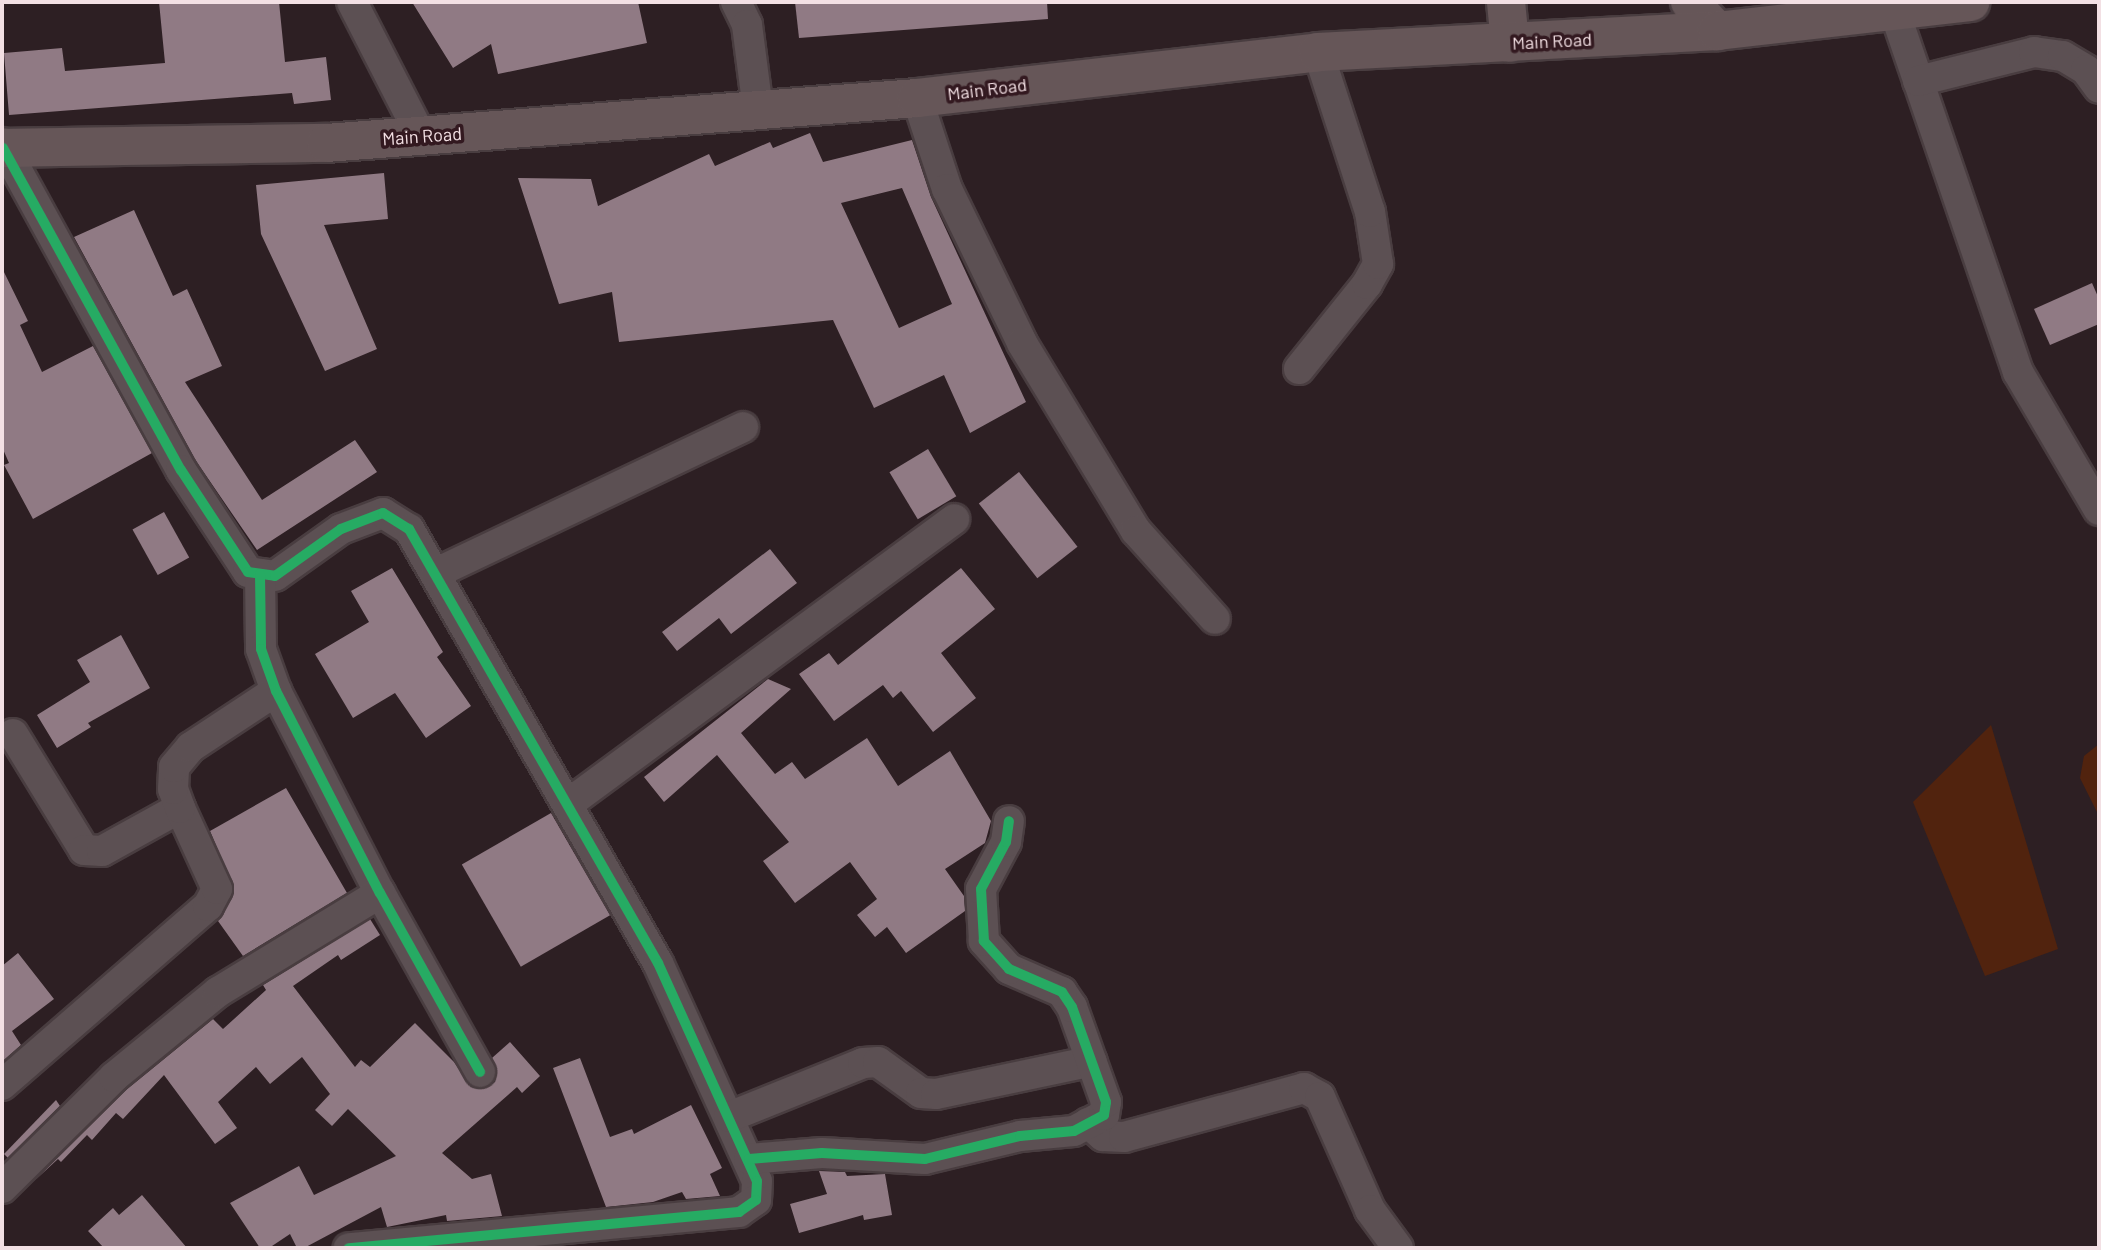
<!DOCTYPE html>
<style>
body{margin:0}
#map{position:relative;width:2101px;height:1250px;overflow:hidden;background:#2d1f23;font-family:Barlow,sans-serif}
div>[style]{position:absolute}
.green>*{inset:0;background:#51230e}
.building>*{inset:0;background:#907a84;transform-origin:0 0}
.roads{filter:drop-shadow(2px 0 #493d40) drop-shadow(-2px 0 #493d40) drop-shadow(0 2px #493d40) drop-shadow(0 -2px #493d40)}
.minor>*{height:30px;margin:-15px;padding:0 15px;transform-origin:15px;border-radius:15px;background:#5c5053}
.major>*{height:38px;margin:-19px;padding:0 19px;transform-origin:19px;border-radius:19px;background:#665658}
.cycleway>*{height:10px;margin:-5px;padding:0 5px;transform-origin:5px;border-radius:5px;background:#26ab63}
span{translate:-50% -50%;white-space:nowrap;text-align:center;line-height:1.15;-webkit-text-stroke:7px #331920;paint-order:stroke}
.street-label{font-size:18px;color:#f3e0e4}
.frame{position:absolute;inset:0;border:4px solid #f3e0e4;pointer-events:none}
</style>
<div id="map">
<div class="green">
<div style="clip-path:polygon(1991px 725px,2058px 949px,1985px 976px,1913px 802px)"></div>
<div style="clip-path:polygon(2099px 744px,2099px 816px,2080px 778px,2084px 756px)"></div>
</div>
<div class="building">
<div style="clip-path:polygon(159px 2px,279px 2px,285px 62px,326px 57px,331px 100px,294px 104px,292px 93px,9px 115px,4px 53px,62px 48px,65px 71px,165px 63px)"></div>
<div style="clip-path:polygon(412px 2px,638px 2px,647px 43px,498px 74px,491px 44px,453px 68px)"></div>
<div style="clip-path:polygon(795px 2px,1047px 2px,1048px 19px,799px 38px)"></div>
<div style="clip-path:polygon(evenodd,810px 133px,823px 162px,912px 140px,931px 197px,1026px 402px,970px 433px,944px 375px,874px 408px,833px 320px,619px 342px,612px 292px,559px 304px,518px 178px,591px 179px,598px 206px,709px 154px,715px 166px,770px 142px,773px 148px,810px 133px,902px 188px,952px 304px,899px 328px,841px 203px,902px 188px)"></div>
<div style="clip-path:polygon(384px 173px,388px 219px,324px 225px,377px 349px,325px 371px,261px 234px,256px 185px)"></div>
<div style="clip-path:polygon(134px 210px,173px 296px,187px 289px,222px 366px,185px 382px,262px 500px,355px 440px,377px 472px,257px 550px,196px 461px,74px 237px)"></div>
<div style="clip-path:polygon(2px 268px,28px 321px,20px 325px,42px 372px,93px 346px,152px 453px,33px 519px,4px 465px,9px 463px,2px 447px)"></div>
<div style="clip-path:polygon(2092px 283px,2099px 299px,2099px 324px,2050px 345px,2034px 309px)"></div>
<div style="left:928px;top:449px;width:55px;height:45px;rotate:59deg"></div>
<div style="left:1019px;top:472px;width:95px;height:51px;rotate:52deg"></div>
<div style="left:164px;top:512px;width:52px;height:36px;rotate:61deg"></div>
<div style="clip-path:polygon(770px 549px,797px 583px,731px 634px,719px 618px,677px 651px,662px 632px)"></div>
<div style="clip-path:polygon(392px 568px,443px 652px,437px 657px,471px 706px,426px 738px,395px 693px,353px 718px,315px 654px,369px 622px,351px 591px)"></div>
<div style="clip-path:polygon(961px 568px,995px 609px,941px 653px,976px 698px,933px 732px,901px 691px,893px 698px,883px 685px,834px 721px,799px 674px,829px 653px,838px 665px)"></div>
<div style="clip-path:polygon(121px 635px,150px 688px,88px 723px,91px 727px,57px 748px,37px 715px,90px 682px,77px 660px)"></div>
<div style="clip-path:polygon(768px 679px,791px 689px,741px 733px,775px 774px,792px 762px,805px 779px,867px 738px,898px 786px,950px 751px,991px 821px,985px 843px,945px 869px,964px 896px,965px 911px,906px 953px,887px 927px,875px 937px,857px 915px,877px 899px,850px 862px,795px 903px,763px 861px,789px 842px,717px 755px,664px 802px,644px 777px)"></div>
<div style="clip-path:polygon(286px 788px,347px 893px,243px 956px,218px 921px,234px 889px,210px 831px)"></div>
<div style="left:551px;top:813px;width:118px;height:103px;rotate:60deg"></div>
<div style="clip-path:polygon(370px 919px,380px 935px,341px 960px,338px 955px,293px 986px,355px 1067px,361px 1060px,370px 1067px,415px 1023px,454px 1062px,471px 1087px,480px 1089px,495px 1082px,497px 1072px,492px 1058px,510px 1042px,540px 1076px,522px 1093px,517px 1087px,442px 1153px,472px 1179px,491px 1174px,502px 1216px,447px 1221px,446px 1215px,387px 1227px,381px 1207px,304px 1248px,297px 1248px,290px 1234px,269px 1248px,260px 1248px,230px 1203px,299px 1166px,314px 1195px,396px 1156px,348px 1109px,332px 1126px,315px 1110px,330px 1094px,302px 1057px,270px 1084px,256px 1067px,218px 1102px,237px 1128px,215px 1144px,164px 1075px,123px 1119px,116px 1113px,92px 1140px,87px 1135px,61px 1162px,58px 1159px,33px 1182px,126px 1090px,213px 1019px,223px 1029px,266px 990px,263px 985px)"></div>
<div style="clip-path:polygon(18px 953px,54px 999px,12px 1031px,21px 1045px,2px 1062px,2px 966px)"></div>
<div style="clip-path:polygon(580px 1058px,610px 1137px,632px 1129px,634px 1134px,691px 1105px,722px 1168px,710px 1174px,720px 1196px,686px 1199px,682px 1192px,653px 1202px,606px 1207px,553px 1068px)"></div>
<div style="clip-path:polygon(56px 1100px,60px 1106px,8px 1158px,4px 1154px)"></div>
<div style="clip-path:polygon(819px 1171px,845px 1172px,847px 1176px,885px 1174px,892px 1215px,864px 1220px,863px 1215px,799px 1233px,790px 1204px,827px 1194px)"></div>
<div style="clip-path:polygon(142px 1195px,187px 1248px,104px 1248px,88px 1231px,113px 1208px,119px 1215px)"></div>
</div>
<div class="roads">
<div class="minor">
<div style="left:352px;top:2px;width:151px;rotate:62.8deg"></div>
<div style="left:736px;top:2px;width:25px;rotate:64deg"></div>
<div style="left:747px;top:25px;width:86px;rotate:82.6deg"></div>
<div style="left:1894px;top:10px;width:383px;rotate:71.1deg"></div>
<div style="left:2018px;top:372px;width:160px;rotate:59.6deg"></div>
<div style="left:1918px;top:81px;width:120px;rotate:-14deg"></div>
<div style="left:2034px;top:52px;width:29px;rotate:8deg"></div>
<div style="left:2063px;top:56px;width:27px;rotate:31deg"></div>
<div style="left:2086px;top:70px;width:22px;rotate:54deg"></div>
<div style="left:917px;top:98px;width:96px;rotate:71.8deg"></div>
<div style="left:947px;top:189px;width:171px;rotate:64deg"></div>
<div style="left:1022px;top:343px;width:220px;rotate:58.8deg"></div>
<div style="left:1136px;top:531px;width:118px;rotate:48.1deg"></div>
<div style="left:2px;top:143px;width:373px;rotate:61.3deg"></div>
<div style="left:181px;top:470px;width:122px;rotate:56.7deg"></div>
<div style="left:248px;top:572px;width:27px;rotate:8deg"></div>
<div style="left:275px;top:576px;width:81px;rotate:-35.5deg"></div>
<div style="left:341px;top:529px;width:45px;rotate:-20.9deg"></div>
<div style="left:383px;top:513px;width:31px;rotate:32deg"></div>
<div style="left:409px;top:529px;width:500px;rotate:60.16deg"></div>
<div style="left:658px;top:963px;width:239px;rotate:65.6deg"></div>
<div style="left:757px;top:1181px;width:19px;rotate:93deg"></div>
<div style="left:756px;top:1200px;width:21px;rotate:145deg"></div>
<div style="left:739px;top:1212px;width:392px;rotate:174.7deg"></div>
<div style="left:1299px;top:369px;width:109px;rotate:-51.3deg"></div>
<div style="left:1367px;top:284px;width:23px;rotate:-61deg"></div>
<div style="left:1378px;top:264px;width:53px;rotate:-98.7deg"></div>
<div style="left:1370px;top:212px;width:168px;rotate:-108deg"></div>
<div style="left:436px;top:573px;width:340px;rotate:-25.4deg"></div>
<div style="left:260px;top:574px;width:75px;rotate:89.2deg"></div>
<div style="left:261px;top:649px;width:45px;rotate:70.3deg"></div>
<div style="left:276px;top:691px;width:227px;rotate:62.8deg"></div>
<div style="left:380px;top:893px;width:205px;rotate:60.8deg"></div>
<div style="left:13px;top:734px;width:136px;rotate:58.5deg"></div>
<div style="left:84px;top:850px;width:18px;rotate:3deg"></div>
<div style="left:102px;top:851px;width:89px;rotate:-28.9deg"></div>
<div style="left:568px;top:804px;width:480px;rotate:-36.4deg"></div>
<div style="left:2px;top:1085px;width:273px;rotate:-41deg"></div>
<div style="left:208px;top:906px;width:19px;rotate:-62deg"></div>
<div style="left:217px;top:889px;width:89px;rotate:-114.6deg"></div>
<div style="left:180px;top:808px;width:20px;rotate:-110deg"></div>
<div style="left:173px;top:789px;width:22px;rotate:-87deg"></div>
<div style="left:174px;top:767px;width:26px;rotate:-50deg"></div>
<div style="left:191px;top:747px;width:102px;rotate:-33.4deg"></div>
<div style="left:729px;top:1117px;width:144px;rotate:-21.9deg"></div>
<div style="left:863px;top:1063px;width:15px;rotate:-4deg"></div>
<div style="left:878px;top:1062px;width:53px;rotate:35.8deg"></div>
<div style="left:921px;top:1093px;width:15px;rotate:4deg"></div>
<div style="left:936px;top:1094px;width:159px;rotate:-11.9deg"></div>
<div style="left:1088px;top:1123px;width:20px;rotate:41deg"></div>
<div style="left:1103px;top:1136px;width:21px;rotate:3deg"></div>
<div style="left:1124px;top:1137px;width:187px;rotate:-15.2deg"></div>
<div style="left:1304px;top:1088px;width:18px;rotate:29deg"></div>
<div style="left:1320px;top:1097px;width:124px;rotate:66.1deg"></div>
<div style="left:1370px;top:1210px;width:47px;rotate:53.6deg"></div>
<div style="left:749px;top:1159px;width:73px;rotate:-4.7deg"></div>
<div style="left:822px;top:1153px;width:103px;rotate:3.3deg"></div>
<div style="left:925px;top:1159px;width:98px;rotate:-13.6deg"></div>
<div style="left:1020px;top:1136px;width:54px;rotate:-5.3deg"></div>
<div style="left:1074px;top:1131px;width:34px;rotate:-28deg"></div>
<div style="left:1104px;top:1115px;width:13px;rotate:-81deg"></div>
<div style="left:1106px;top:1102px;width:101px;rotate:-109.7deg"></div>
<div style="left:1072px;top:1007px;width:18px;rotate:-124deg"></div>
<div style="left:1062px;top:992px;width:58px;rotate:-156.5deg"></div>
<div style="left:1009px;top:969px;width:38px;rotate:-132deg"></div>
<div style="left:984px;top:941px;width:52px;rotate:-93.3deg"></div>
<div style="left:981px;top:889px;width:53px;rotate:-62deg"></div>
<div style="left:1006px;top:842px;width:21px;rotate:-82deg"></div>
<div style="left:2px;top:1188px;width:158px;rotate:-44.7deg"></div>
<div style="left:114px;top:1077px;width:134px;rotate:-39.3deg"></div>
<div style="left:218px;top:992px;width:190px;rotate:-31.4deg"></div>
</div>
<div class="major">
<div style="left:1506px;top:2px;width:41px;rotate:84.4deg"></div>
<div style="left:1690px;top:2px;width:40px;rotate:47deg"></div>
<div style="left:2px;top:148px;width:324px;rotate:-0.9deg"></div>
<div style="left:326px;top:143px;width:593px;rotate:-4.35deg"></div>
<div style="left:917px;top:98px;width:404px;rotate:-6.5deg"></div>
<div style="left:1318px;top:52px;width:400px;rotate:-3deg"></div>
<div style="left:1717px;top:31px;width:255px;rotate:-6.5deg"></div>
</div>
</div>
<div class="cycleway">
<div style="left:3px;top:148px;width:368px;rotate:61.1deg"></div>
<div style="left:181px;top:470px;width:122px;rotate:56.7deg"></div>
<div style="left:248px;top:572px;width:27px;rotate:8deg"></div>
<div style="left:275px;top:576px;width:81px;rotate:-35.5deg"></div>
<div style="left:341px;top:529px;width:45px;rotate:-20.9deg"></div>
<div style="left:383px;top:513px;width:31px;rotate:32deg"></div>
<div style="left:409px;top:529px;width:500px;rotate:60.16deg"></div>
<div style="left:658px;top:963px;width:239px;rotate:65.6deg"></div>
<div style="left:757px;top:1181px;width:19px;rotate:93deg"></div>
<div style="left:756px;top:1200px;width:21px;rotate:145deg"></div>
<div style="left:739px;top:1212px;width:392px;rotate:174.7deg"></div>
<div style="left:260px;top:574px;width:75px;rotate:89.2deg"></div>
<div style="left:261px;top:649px;width:45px;rotate:70.3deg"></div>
<div style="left:276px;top:691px;width:227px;rotate:62.8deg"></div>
<div style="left:380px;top:893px;width:205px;rotate:60.8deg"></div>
<div style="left:749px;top:1159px;width:73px;rotate:-4.7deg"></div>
<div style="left:822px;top:1153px;width:103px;rotate:3.3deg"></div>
<div style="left:925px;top:1159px;width:98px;rotate:-13.6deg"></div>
<div style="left:1020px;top:1136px;width:54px;rotate:-5.3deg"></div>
<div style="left:1074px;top:1131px;width:34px;rotate:-28deg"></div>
<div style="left:1104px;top:1115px;width:13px;rotate:-81deg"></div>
<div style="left:1106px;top:1102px;width:101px;rotate:-109.7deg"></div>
<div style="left:1072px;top:1007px;width:18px;rotate:-124deg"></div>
<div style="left:1062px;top:992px;width:58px;rotate:-156.5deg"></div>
<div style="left:1009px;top:969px;width:38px;rotate:-132deg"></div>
<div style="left:984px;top:941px;width:52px;rotate:-93.3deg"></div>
<div style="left:981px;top:889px;width:53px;rotate:-62deg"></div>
<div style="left:1006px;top:842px;width:21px;rotate:-82deg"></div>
</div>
<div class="street-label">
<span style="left:1552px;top:41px;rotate:-3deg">Main Road</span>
<span style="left:987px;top:89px;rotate:-7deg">Main Road</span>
<span style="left:422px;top:136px;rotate:-4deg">Main Road</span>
</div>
<div class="frame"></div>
</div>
